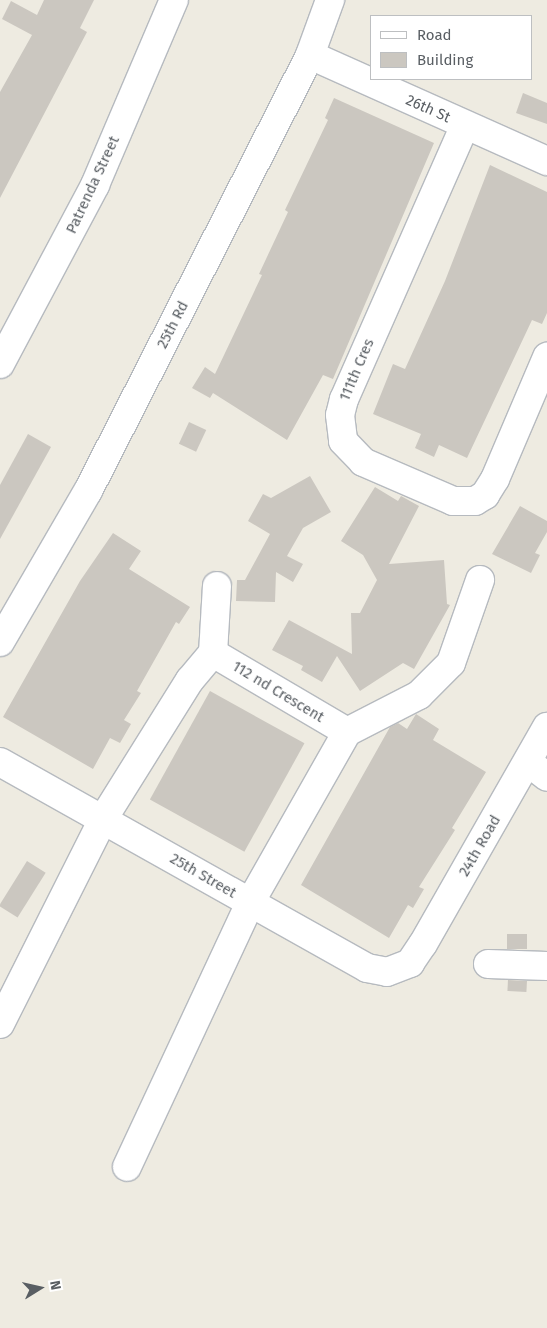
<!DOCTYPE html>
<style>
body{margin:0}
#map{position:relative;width:547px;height:1328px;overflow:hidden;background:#eeebe1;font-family:"Fira Sans",sans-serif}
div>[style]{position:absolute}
.building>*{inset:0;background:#cbc7c0;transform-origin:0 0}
.roads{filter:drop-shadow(1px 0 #b6babf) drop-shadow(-1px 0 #b6babf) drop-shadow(0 1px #b6babf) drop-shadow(0 -1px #b6babf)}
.minor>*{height:28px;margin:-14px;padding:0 14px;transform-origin:14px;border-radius:14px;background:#fff}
span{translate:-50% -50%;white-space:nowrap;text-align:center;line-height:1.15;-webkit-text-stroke:5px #fff;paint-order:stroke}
.street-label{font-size:15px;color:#595e63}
.legend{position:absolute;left:370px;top:15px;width:162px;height:65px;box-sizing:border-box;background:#fff;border:1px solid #bdbfc1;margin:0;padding:6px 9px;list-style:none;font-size:15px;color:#595e63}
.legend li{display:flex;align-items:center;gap:10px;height:25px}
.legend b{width:25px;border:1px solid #bdbfc1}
.north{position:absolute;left:15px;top:1263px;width:50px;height:50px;-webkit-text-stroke:4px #fff;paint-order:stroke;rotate:80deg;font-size:14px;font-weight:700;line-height:20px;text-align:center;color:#595e63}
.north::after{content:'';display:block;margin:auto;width:18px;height:22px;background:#595e63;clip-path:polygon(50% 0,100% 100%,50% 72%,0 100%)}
</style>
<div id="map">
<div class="building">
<div style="clip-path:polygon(44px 0,94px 0,80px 28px,87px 32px,0 198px,0 92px,32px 35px,2px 19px,11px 1px,37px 15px)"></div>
<div style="clip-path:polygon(523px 93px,547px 103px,547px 124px,516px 113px)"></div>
<div style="clip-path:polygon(334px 98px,434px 143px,333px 379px,323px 375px,287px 440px,213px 393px,210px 398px,192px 388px,205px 367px,215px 374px,262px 275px,259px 274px,288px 212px,285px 210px,328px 120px,325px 118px)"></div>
<div style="clip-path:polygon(490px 165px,547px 192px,547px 313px,542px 324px,532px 320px,467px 458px,439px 445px,434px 457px,415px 448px,421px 434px,373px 414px,393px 364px,405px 369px,445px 281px)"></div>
<div style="left:189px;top:422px;width:19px;height:24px;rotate:25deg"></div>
<div style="clip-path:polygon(28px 434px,51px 447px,0 539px,0 485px)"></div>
<div style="clip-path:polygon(310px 476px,331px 512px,303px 528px,287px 556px,303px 564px,293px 582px,276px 572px,275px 602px,236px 601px,237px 580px,245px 580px,270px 534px,248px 521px,263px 494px,271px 498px)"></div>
<div style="clip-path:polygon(375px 487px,398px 501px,401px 496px,419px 506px,389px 564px,444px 560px,447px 604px,450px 605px,414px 669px,403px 663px,360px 691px,337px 656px,322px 682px,301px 670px,303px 666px,272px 650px,289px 620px,352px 654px,351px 613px,360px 613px,377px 580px,363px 555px,341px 541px)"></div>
<div style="clip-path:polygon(520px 506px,547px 521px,547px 532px,535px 553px,540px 555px,531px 573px,492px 554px)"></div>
<div style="clip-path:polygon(113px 533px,141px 551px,129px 569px,190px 607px,179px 624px,176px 622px,137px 691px,141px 693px,124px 720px,131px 724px,120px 743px,110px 738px,93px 769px,3px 717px,80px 581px)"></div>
<div style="left:210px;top:691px;width:108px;height:124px;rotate:29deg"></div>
<div style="clip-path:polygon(416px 714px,439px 729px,433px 740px,486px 772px,452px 828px,455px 830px,419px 887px,424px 889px,413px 908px,408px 905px,389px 938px,301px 885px,390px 727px,398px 723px,407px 729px)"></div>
<div style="left:27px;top:861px;width:22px;height:53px;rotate:32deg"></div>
<div style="left:507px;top:934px;width:20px;height:15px"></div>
<div style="left:508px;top:980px;width:19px;height:11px;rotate:3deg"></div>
</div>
<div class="roads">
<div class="minor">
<div style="left:310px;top:55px;width:260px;rotate:24.1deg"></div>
<div style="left:465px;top:125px;width:300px;rotate:113.8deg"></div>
<div style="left:344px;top:399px;width:16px;rotate:104deg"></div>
<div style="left:340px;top:415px;width:26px;rotate:83deg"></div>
<div style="left:343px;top:441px;width:29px;rotate:46deg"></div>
<div style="left:363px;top:462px;width:98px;rotate:23.4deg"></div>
<div style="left:453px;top:501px;width:22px"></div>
<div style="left:475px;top:501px;width:12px;rotate:-31deg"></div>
<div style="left:485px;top:495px;width:19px;rotate:-58deg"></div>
<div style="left:495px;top:479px;width:133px;rotate:-66.9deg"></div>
<div style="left:0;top:364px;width:203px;rotate:-62deg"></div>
<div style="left:95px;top:185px;width:201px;rotate:-66.9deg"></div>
<div style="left:0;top:642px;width:175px;rotate:-59.8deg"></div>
<div style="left:88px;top:491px;width:489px;rotate:-63deg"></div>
<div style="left:310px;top:55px;width:59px;rotate:-70deg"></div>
<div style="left:213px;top:653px;width:67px;rotate:-86.6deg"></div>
<div style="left:347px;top:732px;width:81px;rotate:-27.2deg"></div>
<div style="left:419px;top:695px;width:45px;rotate:-45deg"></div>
<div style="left:451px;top:663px;width:88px;rotate:-70.7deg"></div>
<div style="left:0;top:762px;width:421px;rotate:29.3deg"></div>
<div style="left:367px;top:968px;width:20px;rotate:11deg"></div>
<div style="left:387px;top:972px;width:25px;rotate:-21deg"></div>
<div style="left:410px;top:963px;width:23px;rotate:-56deg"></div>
<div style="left:423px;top:944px;width:250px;rotate:-60.3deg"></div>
<div style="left:528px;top:762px;width:24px;rotate:38deg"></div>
<div style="left:488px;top:964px;width:59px;rotate:1.9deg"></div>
<div style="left:0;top:1024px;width:229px;rotate:-63.3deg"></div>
<div style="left:103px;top:819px;width:164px;rotate:-58deg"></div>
<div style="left:190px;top:680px;width:35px;rotate:-50deg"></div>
<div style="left:213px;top:653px;width:156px;rotate:30.5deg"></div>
<div style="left:347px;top:732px;width:197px;rotate:119.6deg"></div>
<div style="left:250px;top:903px;width:291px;rotate:115deg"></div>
</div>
</div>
<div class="street-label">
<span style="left:428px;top:109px;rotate:24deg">26th St</span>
<span style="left:93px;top:185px;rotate:-65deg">Patrenda Street</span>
<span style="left:173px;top:325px;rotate:-63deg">25th Rd</span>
<span style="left:357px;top:370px;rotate:-67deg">111th Cres</span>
<span style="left:278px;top:692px;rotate:31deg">112 nd Crescent</span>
<span style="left:480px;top:846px;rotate:-60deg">24th Road</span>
<span style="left:203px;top:876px;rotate:30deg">25th Street</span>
</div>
<ul class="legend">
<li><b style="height:6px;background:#fff"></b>Road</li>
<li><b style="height:14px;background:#cbc7c0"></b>Building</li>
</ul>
<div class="north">N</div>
</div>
